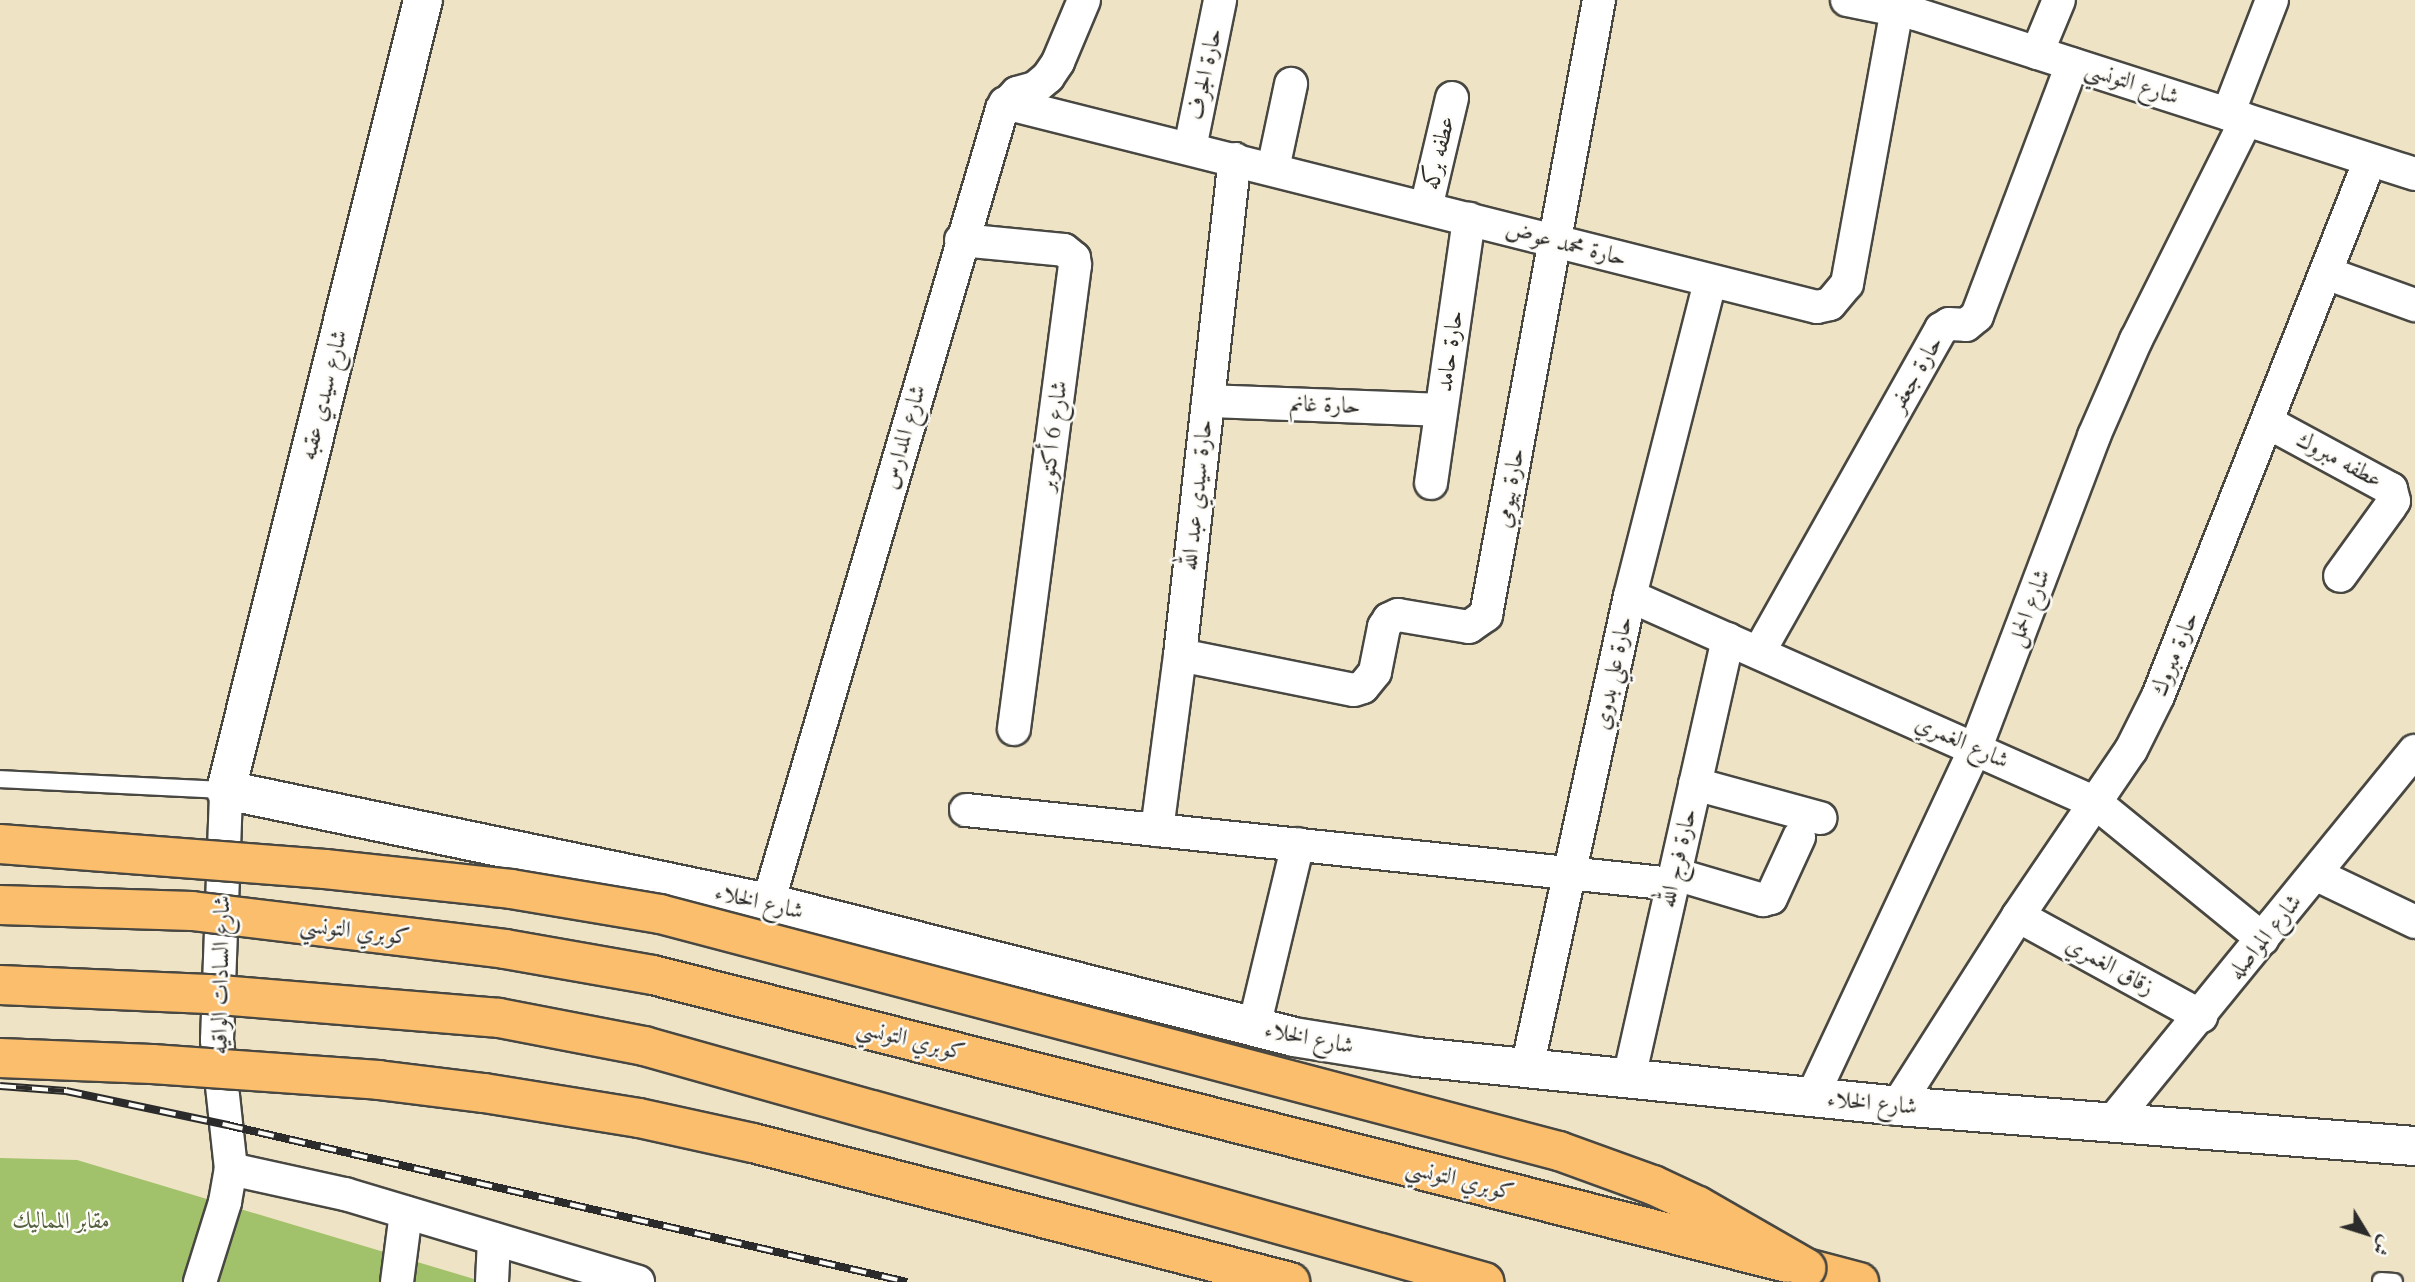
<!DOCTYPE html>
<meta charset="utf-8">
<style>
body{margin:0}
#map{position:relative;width:2415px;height:1282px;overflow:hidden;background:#eee3c5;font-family:Cardo,Amiri,serif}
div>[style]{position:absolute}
.green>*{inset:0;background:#a1c16a}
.roads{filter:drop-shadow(2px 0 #484742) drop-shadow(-2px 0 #484742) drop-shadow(0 2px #484742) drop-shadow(0 -2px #484742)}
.service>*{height:16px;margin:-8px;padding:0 8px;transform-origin:8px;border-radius:8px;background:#fff}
.minor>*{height:32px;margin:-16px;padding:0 16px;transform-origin:16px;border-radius:16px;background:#fff}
.tertiary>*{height:38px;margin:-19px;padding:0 19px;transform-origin:19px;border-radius:19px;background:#fff}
.trunk>*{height:38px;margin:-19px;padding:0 19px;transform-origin:19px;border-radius:19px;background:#fabe6d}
.rail>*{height:8px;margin-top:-4px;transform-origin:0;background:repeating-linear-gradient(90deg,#fdfcf7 0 16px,#2b2b2b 0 32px);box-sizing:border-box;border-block:2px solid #2b2b2b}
.bridges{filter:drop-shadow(2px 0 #484742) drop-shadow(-2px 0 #484742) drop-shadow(0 2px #484742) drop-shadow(0 -2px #484742)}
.trunk-bridge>*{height:38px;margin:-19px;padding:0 19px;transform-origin:19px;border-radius:19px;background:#fabe6d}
.motorway-bridge>*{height:38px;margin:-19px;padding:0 19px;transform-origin:19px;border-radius:19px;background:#fabe6d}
span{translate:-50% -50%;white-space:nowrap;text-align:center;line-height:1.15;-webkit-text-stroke:5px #fdfcf7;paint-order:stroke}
.street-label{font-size:23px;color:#2b2b2b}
.park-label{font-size:23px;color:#546041}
.north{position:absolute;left:2331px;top:1198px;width:70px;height:70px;-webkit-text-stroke:5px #fdfcf7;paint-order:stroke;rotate:128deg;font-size:19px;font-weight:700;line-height:28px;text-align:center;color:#2b2b2b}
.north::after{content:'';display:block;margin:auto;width:24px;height:32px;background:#2b2b2b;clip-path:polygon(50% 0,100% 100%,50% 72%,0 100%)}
</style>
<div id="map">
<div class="green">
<div style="clip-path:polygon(0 1158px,77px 1160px,484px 1282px,0 1282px)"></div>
</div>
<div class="roads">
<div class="service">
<div style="left:0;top:779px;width:226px;rotate:2.8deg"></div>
<div style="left:2381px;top:1281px;width:13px;rotate:4deg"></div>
</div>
<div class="minor">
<div style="left:1847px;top:0;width:70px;rotate:11.5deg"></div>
<div style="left:1916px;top:14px;width:524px;rotate:17.78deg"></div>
<div style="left:2037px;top:53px;width:57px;rotate:-67.5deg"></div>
<div style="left:1005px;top:103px;width:837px;rotate:14.1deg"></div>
<div style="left:1817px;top:307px;width:13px;rotate:-13deg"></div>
<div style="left:1830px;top:304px;width:26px;rotate:-50deg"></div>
<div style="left:1847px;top:284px;width:280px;rotate:-79.7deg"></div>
<div style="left:2228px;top:114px;width:122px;rotate:-68.9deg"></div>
<div style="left:1190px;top:148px;width:151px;rotate:-78.5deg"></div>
<div style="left:1273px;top:169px;width:87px;rotate:-78deg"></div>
<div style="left:1426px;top:208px;width:113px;rotate:-76.7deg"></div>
<div style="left:961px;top:240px;width:103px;rotate:5.5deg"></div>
<div style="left:1064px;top:250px;width:13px;rotate:39deg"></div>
<div style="left:1074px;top:258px;width:7px;rotate:82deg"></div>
<div style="left:1075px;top:265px;width:468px;rotate:97.5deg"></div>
<div style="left:2326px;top:273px;width:95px;rotate:19.8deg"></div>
<div style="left:1208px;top:401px;width:233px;rotate:2.2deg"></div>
<div style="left:2267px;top:422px;width:141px;rotate:28.4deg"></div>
<div style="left:2391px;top:489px;width:12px;rotate:76deg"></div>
<div style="left:2394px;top:501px;width:7px;rotate:124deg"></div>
<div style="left:2390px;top:507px;width:85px;rotate:125.9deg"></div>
<div style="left:1431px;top:483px;width:267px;rotate:-81.8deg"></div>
<div style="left:1630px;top:596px;width:510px;rotate:23.95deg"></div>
<div style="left:2096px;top:803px;width:215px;rotate:39.2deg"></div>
<div style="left:1759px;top:652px;width:371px;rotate:-60.6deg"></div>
<div style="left:1941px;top:329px;width:9px;rotate:-32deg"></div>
<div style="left:1949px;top:324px;width:17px;rotate:3deg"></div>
<div style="left:1966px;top:325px;width:14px;rotate:-39deg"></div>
<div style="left:1977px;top:316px;width:269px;rotate:-69.3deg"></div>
<div style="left:1180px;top:655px;width:177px;rotate:11.4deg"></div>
<div style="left:1354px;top:690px;width:9px;rotate:-18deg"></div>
<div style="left:1363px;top:687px;width:19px;rotate:-51deg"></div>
<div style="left:1375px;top:672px;width:46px;rotate:-78.7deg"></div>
<div style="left:1384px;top:627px;width:9px;rotate:-58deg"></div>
<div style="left:1389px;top:619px;width:10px;rotate:-24deg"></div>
<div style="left:1398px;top:615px;width:72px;rotate:9.6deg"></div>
<div style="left:1469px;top:627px;width:21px;rotate:-35deg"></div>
<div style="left:1486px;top:615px;width:625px;rotate:-79.59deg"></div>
<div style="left:1695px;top:784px;width:130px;rotate:15.2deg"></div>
<div style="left:966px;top:810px;width:710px;rotate:5.98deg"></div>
<div style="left:1157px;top:830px;width:177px;rotate:-82.5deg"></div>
<div style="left:1180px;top:655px;width:499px;rotate:-83.7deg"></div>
<div style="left:1675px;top:874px;width:92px;rotate:16.5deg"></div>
<div style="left:1763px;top:900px;width:8px;rotate:-14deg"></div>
<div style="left:1771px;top:898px;width:67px;rotate:-65.3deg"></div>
<div style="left:2315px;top:874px;width:111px;rotate:25.6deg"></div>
<div style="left:768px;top:903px;width:828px;rotate:-73.58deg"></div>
<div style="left:1002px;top:109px;width:22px;rotate:-47deg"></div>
<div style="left:1017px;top:93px;width:19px;rotate:-16deg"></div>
<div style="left:1035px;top:88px;width:17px;rotate:-40deg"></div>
<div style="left:1048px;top:77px;width:18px;rotate:-56deg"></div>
<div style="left:1058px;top:62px;width:67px;rotate:-67.2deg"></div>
<div style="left:2018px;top:916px;width:209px;rotate:28.7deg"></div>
<div style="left:1254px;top:1027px;width:188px;rotate:-76.5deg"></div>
<div style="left:1527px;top:1068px;width:483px;rotate:-77.7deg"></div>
<div style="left:1630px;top:596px;width:325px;rotate:-75.7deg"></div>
<div style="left:1629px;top:1078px;width:450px;rotate:-77.3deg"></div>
<div style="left:1812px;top:1097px;width:387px;rotate:-64.9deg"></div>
<div style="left:1976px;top:747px;width:333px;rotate:-69.2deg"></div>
<div style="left:2094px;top:436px;width:105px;rotate:-66.4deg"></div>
<div style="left:2136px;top:340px;width:246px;rotate:-63.4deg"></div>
<div style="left:1897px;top:1106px;width:225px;rotate:-57.5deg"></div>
<div style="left:2018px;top:916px;width:201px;rotate:-55.8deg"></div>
<div style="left:2131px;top:750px;width:60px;rotate:-63.4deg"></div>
<div style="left:2158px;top:696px;width:576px;rotate:-68.42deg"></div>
<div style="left:2112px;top:1122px;width:479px;rotate:-50.8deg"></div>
<div style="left:231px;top:1169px;width:117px;rotate:12.4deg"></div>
<div style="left:345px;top:1194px;width:306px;rotate:16.7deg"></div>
<div style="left:200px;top:1282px;width:84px;rotate:-72.6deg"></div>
<div style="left:225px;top:1202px;width:34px;rotate:-80deg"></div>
<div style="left:231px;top:1169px;width:130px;rotate:-96.2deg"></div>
<div style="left:217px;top:1040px;width:250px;rotate:-87.9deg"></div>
<div style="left:397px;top:1282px;width:70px;rotate:-82.6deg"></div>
<div style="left:492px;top:1282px;width:43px;rotate:-87.3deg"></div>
</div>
<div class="tertiary">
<div style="left:423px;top:0;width:814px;rotate:104deg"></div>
<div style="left:226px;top:790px;width:554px;rotate:11.78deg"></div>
<div style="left:768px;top:903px;width:543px;rotate:14.29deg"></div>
<div style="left:1294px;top:1037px;width:125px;rotate:9.2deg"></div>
<div style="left:1417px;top:1057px;width:482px;rotate:5.8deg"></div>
<div style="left:1897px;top:1106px;width:520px;rotate:4.42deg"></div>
</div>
<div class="trunk">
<div style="left:1806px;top:1268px;width:55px;rotate:14.8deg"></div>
</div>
</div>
<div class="rail">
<div style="left:0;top:1086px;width:66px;rotate:4.3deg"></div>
<div style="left:66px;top:1091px;width:165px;rotate:11.9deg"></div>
<div style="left:227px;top:1125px;width:698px;rotate:13deg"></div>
</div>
<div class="bridges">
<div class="trunk-bridge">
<div style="left:0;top:905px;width:192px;rotate:1.8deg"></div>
<div style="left:192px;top:911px;width:315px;rotate:6.9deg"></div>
<div style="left:505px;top:949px;width:150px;rotate:10deg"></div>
<div style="left:653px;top:975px;width:1170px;rotate:14.25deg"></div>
<div style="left:0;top:985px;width:208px;rotate:2.5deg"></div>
<div style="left:208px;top:994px;width:292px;rotate:4.7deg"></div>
<div style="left:499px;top:1018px;width:148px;rotate:10.9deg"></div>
<div style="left:644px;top:1046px;width:873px;rotate:15.69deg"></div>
</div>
<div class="motorway-bridge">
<div style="left:0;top:844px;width:326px;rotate:4.4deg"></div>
<div style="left:325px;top:869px;width:187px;rotate:6.1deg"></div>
<div style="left:511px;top:889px;width:151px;rotate:9.5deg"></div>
<div style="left:660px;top:914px;width:930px;rotate:14.77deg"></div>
<div style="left:1559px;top:1151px;width:100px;rotate:19.9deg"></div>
<div style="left:1653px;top:1185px;width:50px;rotate:25deg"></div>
<div style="left:1698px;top:1206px;width:125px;rotate:29.9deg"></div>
<div style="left:0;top:1058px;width:152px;rotate:2.3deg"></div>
<div style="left:152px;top:1064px;width:227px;rotate:4deg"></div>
<div style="left:378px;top:1080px;width:107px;rotate:7deg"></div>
<div style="left:484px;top:1093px;width:157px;rotate:9.2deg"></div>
<div style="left:639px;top:1118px;width:117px;rotate:12.4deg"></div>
<div style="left:753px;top:1143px;width:555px;rotate:14.51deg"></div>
</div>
</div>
<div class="street-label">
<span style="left:1205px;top:74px;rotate:-78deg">حارة الجرف</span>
<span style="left:2132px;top:83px;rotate:18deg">شارع التونسي</span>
<span style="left:1439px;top:153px;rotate:-77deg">عطفه بركه</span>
<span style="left:1566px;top:244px;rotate:14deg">حارة محمد عوض</span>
<span style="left:1450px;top:351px;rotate:-82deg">حارة حامد</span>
<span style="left:1916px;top:374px;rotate:-60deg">حارة جعفر</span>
<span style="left:324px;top:395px;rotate:-76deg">شارع سيدي عقبه</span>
<span style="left:1325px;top:405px;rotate:2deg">حارة غانم</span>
<span style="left:1053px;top:436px;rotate:-83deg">شارع 6 أكتوبر</span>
<span style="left:904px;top:437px;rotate:-74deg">شارع المدارس</span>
<span style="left:2339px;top:460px;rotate:28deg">عطفه مبروك</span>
<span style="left:1510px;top:488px;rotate:-80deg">حارة بيومي</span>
<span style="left:1197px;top:495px;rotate:-84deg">حارة سيدي عبد الله</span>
<span style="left:2029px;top:608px;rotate:-69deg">شارع الحمل</span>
<span style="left:2175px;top:654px;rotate:-68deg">حارة مبروك</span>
<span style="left:1613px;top:673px;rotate:-78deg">حارة علي بدوي</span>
<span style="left:1962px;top:742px;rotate:24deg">شارع الغمري</span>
<span style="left:1678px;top:858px;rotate:-77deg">حارة فرج الله</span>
<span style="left:759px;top:902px;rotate:13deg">شارع الخلاء</span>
<span style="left:355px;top:931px;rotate:7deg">كوبري التونسي</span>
<span style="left:2265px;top:937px;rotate:-51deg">شارع المواصله</span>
<span style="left:2110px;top:966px;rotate:29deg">زقاق الغمري</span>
<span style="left:221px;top:975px;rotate:-89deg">شارع السادات الواقيه</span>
<span style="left:1309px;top:1038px;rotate:11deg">شارع الخلاء</span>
<span style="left:911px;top:1040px;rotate:14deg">كوبري التونسي</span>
<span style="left:1872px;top:1103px;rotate:5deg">شارع الخلاء</span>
<span style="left:1460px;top:1180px;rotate:14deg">كوبري التونسي</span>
</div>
<div class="park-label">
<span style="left:61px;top:1221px">مقابر المماليك</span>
</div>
<div class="north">ش</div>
</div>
